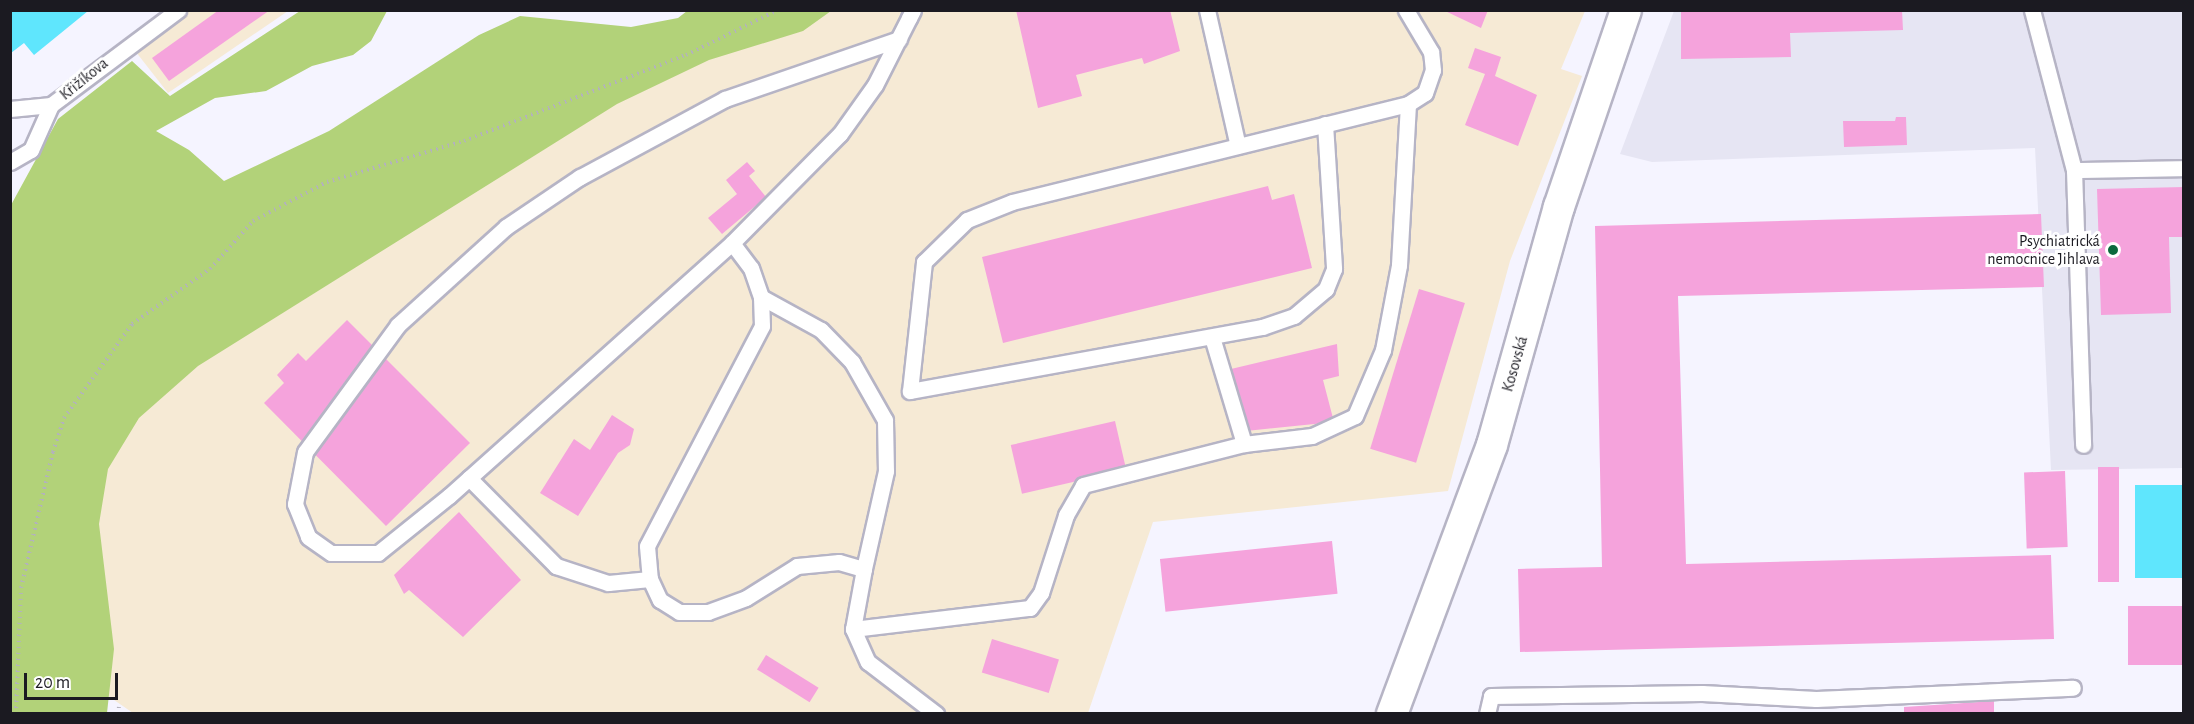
<!DOCTYPE html>
<meta charset="utf-8">
<style>
body{margin:0}
#map{position:relative;width:2194px;height:724px;overflow:hidden;background:#f5f4ff;font-family:"Alegreya Sans",sans-serif}
div>[style]{position:absolute}
.built>*{inset:0;background:#e6e5f3}
.industrial>*{inset:0;background:#f6ead5}
.forest>*{inset:0;background:#b2d279}
.water>*{inset:0;background:#5fe6fd;transform-origin:0 0}
.building>*{inset:0;background:#f5a3dc;transform-origin:0 0}
.path>*{height:4px;margin-top:-2px;transform-origin:0;background:repeating-linear-gradient(90deg,#b3b2bc 0 1.5px,transparent 0 6px)}
.roads{filter:drop-shadow(2px 0 #b6b4c5) drop-shadow(-2px 0 #b6b4c5) drop-shadow(0 2px #b6b4c5) drop-shadow(0 -2px #b6b4c5)}
.lane>*{height:15px;margin:-7.5px;padding:0 7.5px;transform-origin:7.5px;border-radius:7.5px;background:#fff}
.street>*{height:30px;margin:-15px;padding:0 15px;transform-origin:15px;border-radius:15px;background:#fff}
.dots>*{width:16px;height:16px;translate:-50% -50%;box-sizing:border-box;border:3px solid #fff;border-radius:50%}
span{translate:-50% -50%;white-space:nowrap;text-align:center;line-height:1.15;-webkit-text-stroke:6px #fff;paint-order:stroke}
.street-label{font-size:16px;color:#1b1a21}
.poi-label{font-size:16px;color:#1b1a21}
.right{translate:-100% -50%;text-align:right}
.frame{position:absolute;inset:0;border:12px solid #1b1a21;pointer-events:none}
.scale{position:absolute;left:24px;top:673px;width:94px;height:27px;box-sizing:border-box;border:3px solid #1b1a21;border-top:0;padding-left:8px;font-size:18px;line-height:21px;white-space:nowrap;color:#1b1a21;-webkit-text-stroke:4px #fff;paint-order:stroke}
</style>
<div id="map">
<div class="built">
<div style="clip-path:polygon(1674px 11px,2183px 11px,2183px 468px,2051px 470px,2035px 148px,1652px 162px,1620px 154px)"></div>
</div>
<div class="industrial">
<div style="clip-path:polygon(167px 11px,288px 11px,168px 93px,125px 38px)"></div>
<div style="clip-path:polygon(737px 11px,1585px 11px,1561px 69px,1582px 76px,1510px 261px,1448px 491px,1153px 522px,1088px 713px,133px 713px,34px 645px,69px 418px)"></div>
</div>
<div class="forest">
<div style="clip-path:polygon(300px 11px,387px 11px,371px 41px,353px 55px,312px 66px,266px 91px,215px 98px,156px 131px,189px 150px,224px 181px,329px 131px,479px 35px,520px 16px,631px 27px,678px 18px,687px 11px,831px 11px,803px 31px,709px 60px,617px 104px,198px 366px,139px 418px,108px 469px,99px 524px,114px 649px,107px 713px,11px 713px,11px 205px,58px 119px,132px 61px,170px 96px)"></div>
</div>
<div class="water">
<div style="clip-path:polygon(11px 10px,88px 10px,88px 11px,34px 55px,24px 43px,11px 53px)"></div>
<div style="left:2183px;top:485px;width:93px;height:48px;rotate:90deg"></div>
</div>
<div class="building">
<div style="clip-path:polygon(219px 10px,270px 10px,169px 81px,152px 58px)"></div>
<div style="clip-path:polygon(1016px 10px,1170px 10px,1180px 51px,1144px 64px,1142px 58px,1076px 75px,1082px 96px,1038px 108px)"></div>
<div style="clip-path:polygon(1443px 10px,1488px 10px,1481px 28px)"></div>
<div style="clip-path:polygon(1681px 10px,1902px 10px,1903px 30px,1790px 33px,1791px 57px,1681px 59px)"></div>
<div style="clip-path:polygon(1475px 48px,1501px 57px,1495px 76px,1537px 95px,1518px 146px,1465px 125px,1485px 74px,1468px 68px)"></div>
<div style="clip-path:polygon(1896px 117px,1906px 117px,1907px 145px,1844px 147px,1843px 121px,1895px 121px)"></div>
<div style="clip-path:polygon(747px 162px,755px 171px,749px 176px,766px 197px,722px 234px,708px 218px,737px 194px,726px 180px)"></div>
<div style="clip-path:polygon(1268px 186px,1272px 200px,1294px 194px,1312px 268px,1003px 343px,982px 257px)"></div>
<div style="clip-path:polygon(2184px 187px,2184px 237px,2169px 237px,2171px 313px,2101px 315px,2097px 189px)"></div>
<div style="clip-path:polygon(2041px 214px,2044px 287px,1678px 296px,1686px 564px,2051px 555px,2054px 639px,1520px 652px,1518px 569px,1602px 567px,1595px 226px)"></div>
<div style="left:1419px;top:289px;width:48px;height:167px;rotate:17deg"></div>
<div style="clip-path:polygon(347px 320px,470px 443px,386px 526px,264px 403px,284px 383px,277px 375px,298px 353px,306px 361px)"></div>
<div style="clip-path:polygon(1337px 344px,1339px 376px,1323px 380px,1334px 422px,1246px 431px,1231px 369px)"></div>
<div style="clip-path:polygon(612px 415px,634px 429px,630px 445px,618px 453px,578px 516px,540px 493px,574px 439px,590px 450px)"></div>
<div style="left:1115px;top:421px;width:50px;height:107px;rotate:77deg"></div>
<div style="left:2098px;top:467px;width:21px;height:115px"></div>
<div style="left:2065px;top:471px;width:76px;height:41px;rotate:88deg"></div>
<div style="clip-path:polygon(459px 512px,521px 580px,463px 637px,409px 590px,404px 594px,394px 575px)"></div>
<div style="left:1332px;top:541px;width:53px;height:173px;rotate:84deg"></div>
<div style="left:2184px;top:606px;width:59px;height:56px;rotate:90deg"></div>
<div style="left:992px;top:639px;width:70px;height:35px;rotate:17deg"></div>
<div style="left:766px;top:655px;width:62px;height:17px;rotate:32deg"></div>
<div style="clip-path:polygon(1994px 701px,1994px 714px,1904px 714px,1904px 707px)"></div>
</div>
<div class="path">
<div style="left:16px;top:714px;width:126px;rotate:-87.7deg"></div>
<div style="left:21px;top:588px;width:140px;rotate:-76.8deg"></div>
<div style="left:53px;top:452px;width:36px;rotate:-72deg"></div>
<div style="left:64px;top:418px;width:116px;rotate:-54.1deg"></div>
<div style="left:132px;top:324px;width:95px;rotate:-35.2deg"></div>
<div style="left:210px;top:269px;width:64px;rotate:-48.1deg"></div>
<div style="left:253px;top:221px;width:84px;rotate:-27.8deg"></div>
<div style="left:327px;top:182px;width:143px;rotate:-16.7deg"></div>
<div style="left:464px;top:141px;width:238px;rotate:-21.2deg"></div>
<div style="left:686px;top:55px;width:102px;rotate:-26.1deg"></div>
<div style="left:118px;top:714px;width:7px;rotate:-82deg"></div>
</div>
<div class="roads">
<div class="lane">
<div style="left:1207px;top:10px;width:139px;rotate:77.2deg"></div>
<div style="left:2032px;top:10px;width:165px;rotate:75.3deg"></div>
<div style="left:2074px;top:170px;width:110px;rotate:-1deg"></div>
<div style="left:899px;top:39px;width:184px;rotate:161deg"></div>
<div style="left:725px;top:99px;width:165px;rotate:151.7deg"></div>
<div style="left:580px;top:177px;width:89px;rotate:146deg"></div>
<div style="left:506px;top:227px;width:146px;rotate:137.8deg"></div>
<div style="left:398px;top:325px;width:157px;rotate:126.2deg"></div>
<div style="left:305px;top:452px;width:53px;rotate:100.9deg"></div>
<div style="left:295px;top:504px;width:35px;rotate:68deg"></div>
<div style="left:308px;top:537px;width:28px;rotate:35deg"></div>
<div style="left:331px;top:553px;width:47px"></div>
<div style="left:378px;top:553px;width:91px;rotate:-38.8deg"></div>
<div style="left:449px;top:496px;width:380px;rotate:-41.8deg"></div>
<div style="left:732px;top:243px;width:153px;rotate:-45.3deg"></div>
<div style="left:840px;top:134px;width:60px;rotate:-54.5deg"></div>
<div style="left:875px;top:85px;width:75px;rotate:-63.1deg"></div>
<div style="left:909px;top:18px;width:9px;rotate:-63deg"></div>
<div style="left:10px;top:109px;width:41px;rotate:-5.6deg"></div>
<div style="left:1325px;top:124px;width:145px;rotate:86.4deg"></div>
<div style="left:1334px;top:269px;width:22px;rotate:112deg"></div>
<div style="left:1326px;top:289px;width:42px;rotate:139.8deg"></div>
<div style="left:1294px;top:316px;width:34px;rotate:161deg"></div>
<div style="left:1262px;top:327px;width:358px;rotate:169.7deg"></div>
<div style="left:910px;top:391px;width:130px;rotate:-83.8deg"></div>
<div style="left:924px;top:262px;width:60px;rotate:-44.3deg"></div>
<div style="left:967px;top:220px;width:48px;rotate:-21.8deg"></div>
<div style="left:1012px;top:202px;width:408px;rotate:-13.9deg"></div>
<div style="left:1408px;top:104px;width:20px;rotate:-33deg"></div>
<div style="left:1425px;top:93px;width:24px;rotate:-71deg"></div>
<div style="left:1433px;top:70px;width:18px;rotate:-96deg"></div>
<div style="left:1431px;top:52px;width:49px;rotate:-120.8deg"></div>
<div style="left:10px;top:162px;width:24px;rotate:-30deg"></div>
<div style="left:31px;top:150px;width:49px;rotate:-66deg"></div>
<div style="left:51px;top:105px;width:159px;rotate:-36.8deg"></div>
<div style="left:2074px;top:170px;width:275px;rotate:88.1deg"></div>
<div style="left:732px;top:243px;width:31px;rotate:53deg"></div>
<div style="left:751px;top:268px;width:31px;rotate:71deg"></div>
<div style="left:761px;top:297px;width:29px;rotate:88deg"></div>
<div style="left:762px;top:326px;width:248px;rotate:117.6deg"></div>
<div style="left:647px;top:546px;width:33px;rotate:85deg"></div>
<div style="left:650px;top:579px;width:23px;rotate:65deg"></div>
<div style="left:660px;top:600px;width:22px;rotate:32deg"></div>
<div style="left:679px;top:612px;width:29px"></div>
<div style="left:708px;top:612px;width:40px;rotate:-20.2deg"></div>
<div style="left:746px;top:598px;width:60px;rotate:-32.1deg"></div>
<div style="left:797px;top:566px;width:42px;rotate:-5.4deg"></div>
<div style="left:839px;top:562px;width:26px;rotate:16deg"></div>
<div style="left:864px;top:569px;width:61px;rotate:100.4deg"></div>
<div style="left:853px;top:629px;width:178px;rotate:-6.8deg"></div>
<div style="left:1030px;top:608px;width:19px;rotate:-54deg"></div>
<div style="left:1041px;top:593px;width:82px;rotate:-72.2deg"></div>
<div style="left:1066px;top:515px;width:34px;rotate:-60deg"></div>
<div style="left:1083px;top:485px;width:166px;rotate:-14.3deg"></div>
<div style="left:1244px;top:444px;width:68px;rotate:-6.7deg"></div>
<div style="left:1312px;top:436px;width:47px;rotate:-24.9deg"></div>
<div style="left:1355px;top:416px;width:72px;rotate:-67deg"></div>
<div style="left:1383px;top:350px;width:86px;rotate:-79.3deg"></div>
<div style="left:1399px;top:265px;width:161px;rotate:-86.8deg"></div>
<div style="left:761px;top:297px;width:68px;rotate:28.8deg"></div>
<div style="left:821px;top:330px;width:45px;rotate:45.9deg"></div>
<div style="left:852px;top:362px;width:67px;rotate:60.4deg"></div>
<div style="left:885px;top:420px;width:51px;rotate:88.9deg"></div>
<div style="left:886px;top:471px;width:100px;rotate:102.7deg"></div>
<div style="left:1212px;top:337px;width:112px;rotate:73.3deg"></div>
<div style="left:469px;top:478px;width:124px;rotate:45.3deg"></div>
<div style="left:556px;top:566px;width:55px;rotate:18.1deg"></div>
<div style="left:608px;top:583px;width:42px;rotate:-5.4deg"></div>
<div style="left:853px;top:629px;width:36px;rotate:66deg"></div>
<div style="left:868px;top:662px;width:86px;rotate:37.4deg"></div>
<div style="left:1487px;top:714px;width:18px;rotate:-77deg"></div>
<div style="left:1491px;top:696px;width:211px;rotate:-0.8deg"></div>
<div style="left:1702px;top:693px;width:114px;rotate:3deg"></div>
<div style="left:1816px;top:699px;width:257px;rotate:-2.5deg"></div>
</div>
<div class="street">
<div style="left:1392px;top:714px;width:287px;rotate:-69.6deg"></div>
<div style="left:1492px;top:445px;width:247px;rotate:-74.3deg"></div>
<div style="left:1559px;top:207px;width:208px;rotate:-71.2deg"></div>
</div>
</div>
<div class="dots">
<div style="left:2113px;top:250px;background:#0b693d"></div>
</div>
<div class="street-label">
<span style="left:84px;top:79px;rotate:-39deg">Křižíkova</span>
<span style="left:1515px;top:364px;rotate:-74deg">Kosovská</span>
</div>
<div class="poi-label">
<span class="right" style="left:2100px;top:250px">Psychiatrická<br>nemocnice Jihlava</span>
</div>
<div class="frame"></div>
<div class="scale">20 m</div>
</div>
